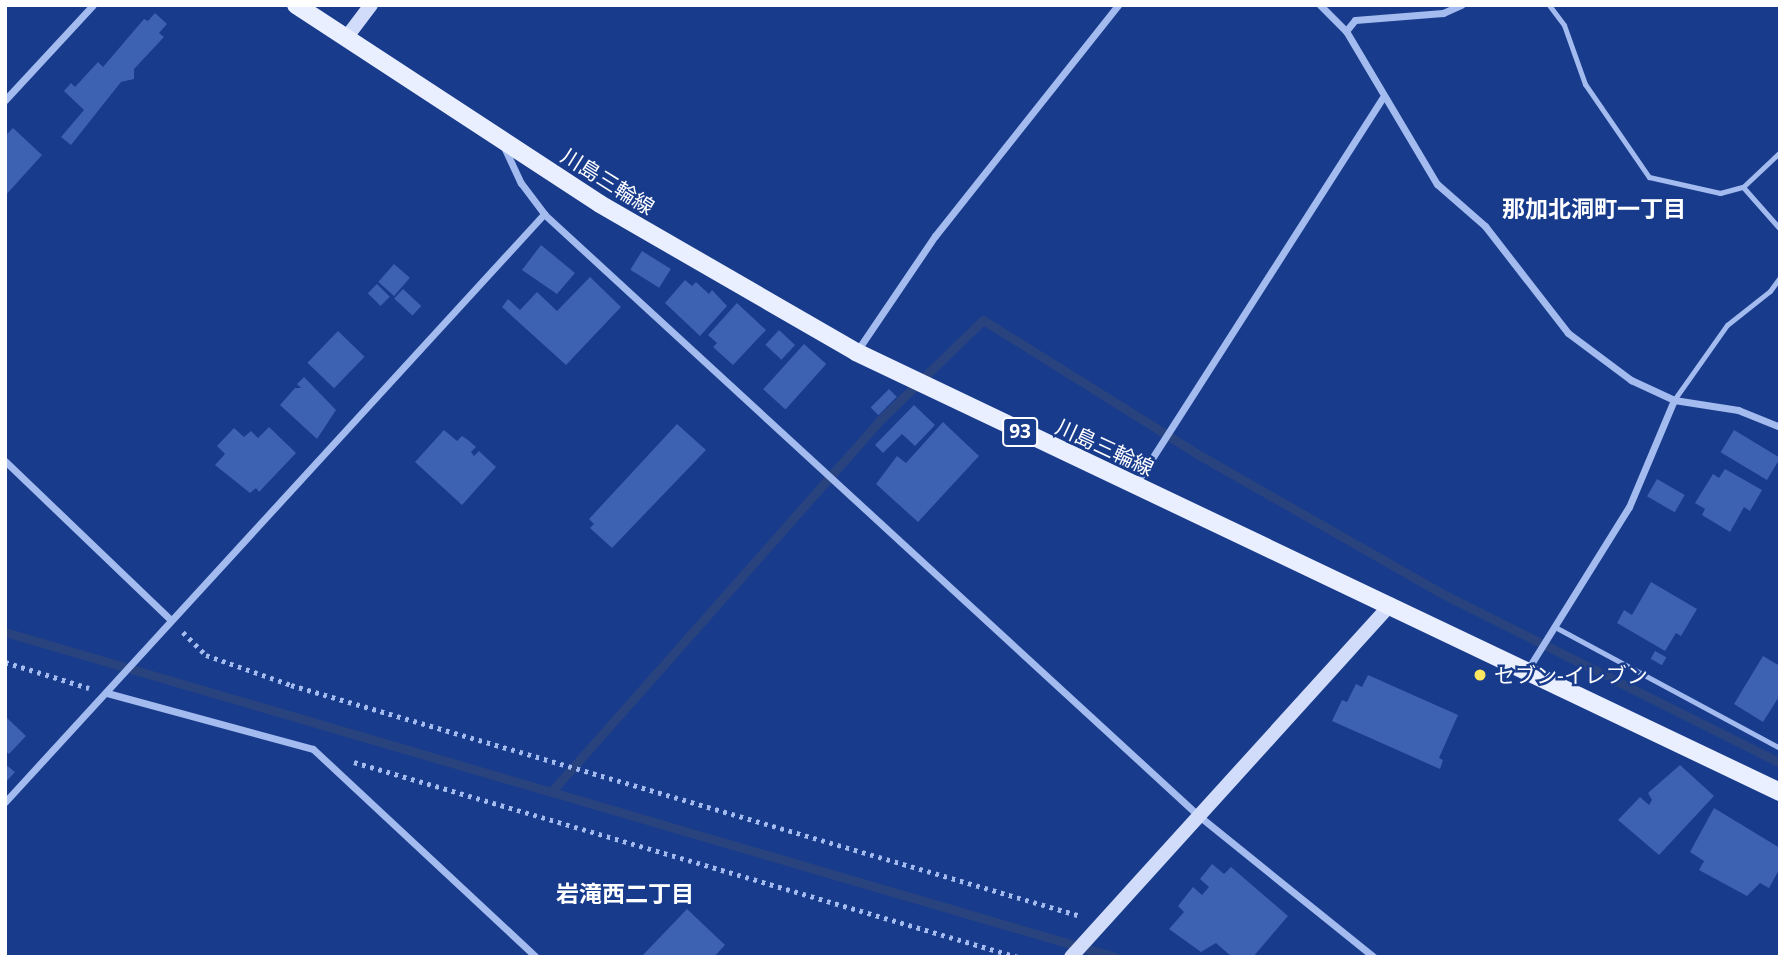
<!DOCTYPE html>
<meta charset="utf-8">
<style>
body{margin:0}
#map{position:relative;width:1785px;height:962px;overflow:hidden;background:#183b8c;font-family:"Open Sans","Noto Sans JP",sans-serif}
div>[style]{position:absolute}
.stream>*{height:9px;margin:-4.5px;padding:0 4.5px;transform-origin:4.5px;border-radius:4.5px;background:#29437f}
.building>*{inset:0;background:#3d62b2;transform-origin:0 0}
.path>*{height:4.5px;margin-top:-2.25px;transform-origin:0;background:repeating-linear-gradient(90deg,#a3bbee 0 3.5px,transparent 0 8.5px)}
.lane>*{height:5px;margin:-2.5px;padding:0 2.5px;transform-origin:2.5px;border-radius:2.5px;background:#a3bbee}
.street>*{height:7px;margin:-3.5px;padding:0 3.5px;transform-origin:3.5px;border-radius:3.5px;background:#a3bbee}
.secondary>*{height:14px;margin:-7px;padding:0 7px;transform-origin:7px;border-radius:7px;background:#d0dcfa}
.primary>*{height:18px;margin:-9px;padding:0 9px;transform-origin:9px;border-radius:9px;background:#eaefff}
.dots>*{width:19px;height:19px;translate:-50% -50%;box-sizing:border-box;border:4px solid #183b8c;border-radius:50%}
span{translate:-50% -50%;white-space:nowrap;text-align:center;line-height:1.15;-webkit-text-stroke:5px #183b8c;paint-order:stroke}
.shield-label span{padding:2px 5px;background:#183b8c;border:2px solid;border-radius:5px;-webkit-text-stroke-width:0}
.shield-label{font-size:19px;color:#fff;font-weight:700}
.street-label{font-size:21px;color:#fff}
.poi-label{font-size:21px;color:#fff}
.left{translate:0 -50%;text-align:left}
.neighbourhood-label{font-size:23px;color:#fff;font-weight:700}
.frame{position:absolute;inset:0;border:7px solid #fff;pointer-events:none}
</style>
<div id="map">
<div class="stream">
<div style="left:5px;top:632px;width:1157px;rotate:16.32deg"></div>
<div style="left:552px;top:791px;width:492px;rotate:-48.5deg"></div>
<div style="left:878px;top:422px;width:146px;rotate:-44.2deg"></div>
<div style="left:983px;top:320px;width:257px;rotate:32deg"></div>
<div style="left:1201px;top:456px;width:276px;rotate:29.7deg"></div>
<div style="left:1441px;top:593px;width:379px;rotate:26.6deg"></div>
</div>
<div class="building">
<div style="clip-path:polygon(155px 13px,167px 24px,159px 33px,164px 37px,134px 69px,134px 79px,121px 82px,71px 145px,61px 137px,84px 110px,64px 91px,71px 83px,75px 87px,98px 62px,103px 67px,144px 19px,148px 21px)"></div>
<div style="clip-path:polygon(13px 128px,42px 155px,5px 196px,5px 136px)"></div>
<div style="clip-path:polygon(541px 245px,575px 273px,557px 294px,522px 270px)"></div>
<div style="left:642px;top:251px;width:34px;height:22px;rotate:32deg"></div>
<div style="left:394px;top:264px;width:21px;height:24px;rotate:41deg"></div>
<div style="clip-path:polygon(590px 277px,621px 307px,566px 365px,502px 307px,508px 299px,520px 310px,537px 292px,557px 311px)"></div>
<div style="clip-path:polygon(685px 280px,692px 286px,696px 282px,709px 294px,712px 290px,727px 306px,700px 336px,665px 303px)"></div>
<div style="left:377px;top:284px;width:18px;height:13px;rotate:45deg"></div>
<div style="left:403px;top:289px;width:25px;height:13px;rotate:43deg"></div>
<div style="clip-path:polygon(737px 303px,766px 330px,733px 365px,713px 347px,717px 343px,708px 335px)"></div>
<div style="left:779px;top:330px;width:22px;height:20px;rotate:43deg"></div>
<div style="left:338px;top:331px;width:37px;height:44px;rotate:44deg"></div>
<div style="left:804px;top:344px;width:30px;height:61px;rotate:42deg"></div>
<div style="clip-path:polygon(304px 377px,336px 410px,317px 439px,280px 405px,295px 388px,301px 388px,297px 384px)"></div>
<div style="left:889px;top:389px;width:11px;height:26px;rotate:45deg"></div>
<div style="clip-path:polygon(914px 405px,935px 425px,915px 446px,902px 434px,883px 453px,875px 445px)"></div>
<div style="clip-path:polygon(943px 422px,979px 456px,918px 522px,876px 484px,897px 456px,906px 463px)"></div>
<div style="clip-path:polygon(677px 424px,706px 450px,612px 548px,590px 528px,594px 524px,589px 519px)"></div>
<div style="clip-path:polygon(269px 427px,296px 453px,259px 492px,256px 488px,250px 493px,215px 465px,225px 454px,217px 446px,234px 428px,244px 437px,251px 431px,258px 438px)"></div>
<div style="clip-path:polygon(444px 430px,457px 441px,462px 436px,468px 440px,476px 447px,471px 452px,474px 456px,479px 451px,496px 467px,462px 505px,415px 462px)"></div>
<div style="left:1734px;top:430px;width:54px;height:26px;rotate:31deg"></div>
<div style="clip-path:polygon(1725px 469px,1762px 490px,1750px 511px,1744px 507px,1730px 532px,1702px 515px,1705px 509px,1695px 503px,1713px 474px,1719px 478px)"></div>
<div style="left:1657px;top:479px;width:32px;height:20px;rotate:30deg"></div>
<div style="clip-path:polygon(1651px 582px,1697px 609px,1681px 636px,1676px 633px,1665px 651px,1617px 623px,1624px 610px,1632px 615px)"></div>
<div style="left:1655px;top:651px;width:13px;height:9px;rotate:29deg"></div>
<div style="clip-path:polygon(1763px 656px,1780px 666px,1780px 695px,1763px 722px,1734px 704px)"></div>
<div style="clip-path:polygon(1368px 675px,1458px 715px,1439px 758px,1443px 760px,1440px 769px,1332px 721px,1342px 700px,1347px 702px,1356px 684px,1362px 687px)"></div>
<div style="clip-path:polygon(5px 716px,26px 736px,9px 754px,5px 751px)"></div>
<div style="clip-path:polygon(5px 764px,15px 772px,5px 783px)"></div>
<div style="clip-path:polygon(1680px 765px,1714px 796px,1659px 855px,1618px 820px,1640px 797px,1649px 805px,1652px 800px,1648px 793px)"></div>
<div style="clip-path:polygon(1714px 808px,1780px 848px,1780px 868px,1769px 888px,1760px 883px,1747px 896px,1699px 870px,1704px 861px,1690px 852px)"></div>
<div style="clip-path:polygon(1212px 864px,1224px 874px,1231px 867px,1288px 916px,1253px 957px,1232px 957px,1216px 943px,1201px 952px,1169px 929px,1184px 912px,1178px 906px,1193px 887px,1202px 895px,1209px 887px,1200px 879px)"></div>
<div style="clip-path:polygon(687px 909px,725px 945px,714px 957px,641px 957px)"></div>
</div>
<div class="path">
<div style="left:183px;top:632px;width:33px;rotate:45deg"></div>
<div style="left:206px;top:655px;width:90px;rotate:19.4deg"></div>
<div style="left:291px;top:685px;width:823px;rotate:16.3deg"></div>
<div style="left:5px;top:662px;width:88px;rotate:17.2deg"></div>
<div style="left:354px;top:762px;width:692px;rotate:16.37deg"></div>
</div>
<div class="lane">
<div style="left:1549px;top:5px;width:25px;rotate:53deg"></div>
<div style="left:1564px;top:25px;width:63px;rotate:70.4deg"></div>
<div style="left:1585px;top:84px;width:113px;rotate:55.5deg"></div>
<div style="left:1649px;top:177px;width:73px;rotate:12.7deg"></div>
<div style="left:1720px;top:193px;width:24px;rotate:-15deg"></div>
<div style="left:1743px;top:187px;width:51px;rotate:-43.4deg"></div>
<div style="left:1743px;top:187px;width:56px;rotate:48.6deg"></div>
<div style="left:1674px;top:400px;width:92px;rotate:-54.8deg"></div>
<div style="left:1727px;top:325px;width:55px;rotate:-38.3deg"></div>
<div style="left:1770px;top:291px;width:17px;rotate:-54deg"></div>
<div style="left:1555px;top:627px;width:255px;rotate:28.3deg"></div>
</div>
<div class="street">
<div style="left:1320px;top:5px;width:37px;rotate:45deg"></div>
<div style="left:1346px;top:31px;width:178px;rotate:59.3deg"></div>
<div style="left:1437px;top:184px;width:64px;rotate:41.2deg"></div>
<div style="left:1485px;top:226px;width:135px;rotate:52.2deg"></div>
<div style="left:1568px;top:333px;width:79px;rotate:36.7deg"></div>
<div style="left:1631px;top:380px;width:47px;rotate:24.9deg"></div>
<div style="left:1674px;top:400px;width:65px;rotate:8.9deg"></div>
<div style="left:1738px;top:410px;width:45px;rotate:22deg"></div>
<div style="left:1346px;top:31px;width:14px;rotate:-51deg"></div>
<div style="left:1355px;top:20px;width:88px;rotate:-4.5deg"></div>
<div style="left:1443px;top:13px;width:20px;rotate:-24deg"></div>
<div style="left:5px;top:100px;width:129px;rotate:-47.2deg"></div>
<div style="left:504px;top:147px;width:40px;rotate:65deg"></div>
<div style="left:521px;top:183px;width:39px;rotate:53deg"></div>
<div style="left:544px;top:214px;width:890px;rotate:42.59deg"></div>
<div style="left:1199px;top:816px;width:225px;rotate:38.9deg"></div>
<div style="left:857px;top:351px;width:139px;rotate:-55.9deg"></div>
<div style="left:935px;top:236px;width:295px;rotate:-51.6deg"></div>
<div style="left:5px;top:461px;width:228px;rotate:43.8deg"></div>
<div style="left:1135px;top:485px;width:460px;rotate:-57.4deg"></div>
<div style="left:1528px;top:669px;width:191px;rotate:-58.1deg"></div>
<div style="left:1629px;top:507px;width:116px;rotate:-67.2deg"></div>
<div style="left:107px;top:693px;width:213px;rotate:15.2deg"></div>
<div style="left:313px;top:749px;width:305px;rotate:43deg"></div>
<div style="left:5px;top:802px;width:798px;rotate:-47.49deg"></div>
</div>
<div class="secondary">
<div style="left:346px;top:38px;width:41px;rotate:-52.9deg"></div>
<div style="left:1071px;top:957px;width:476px;rotate:-47.8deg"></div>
</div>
<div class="primary">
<div style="left:296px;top:5px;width:363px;rotate:33.2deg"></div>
<div style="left:600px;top:204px;width:296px;rotate:30deg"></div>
<div style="left:856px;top:352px;width:1023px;rotate:25.46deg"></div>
</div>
<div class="dots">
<div style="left:1480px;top:675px;background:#ffe760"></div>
</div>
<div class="shield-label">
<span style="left:1020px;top:432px">93</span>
</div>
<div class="street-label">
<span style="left:608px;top:181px;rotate:32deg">川島三輪線</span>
<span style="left:1105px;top:447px;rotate:25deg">川島三輪線</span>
</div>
<div class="poi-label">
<span class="left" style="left:1494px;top:675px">セブン-イレブン</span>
</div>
<div class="neighbourhood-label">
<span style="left:1594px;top:208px">那加北洞町一丁目</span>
<span style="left:625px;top:893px">岩滝西二丁目</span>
</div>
<div class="frame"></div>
</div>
